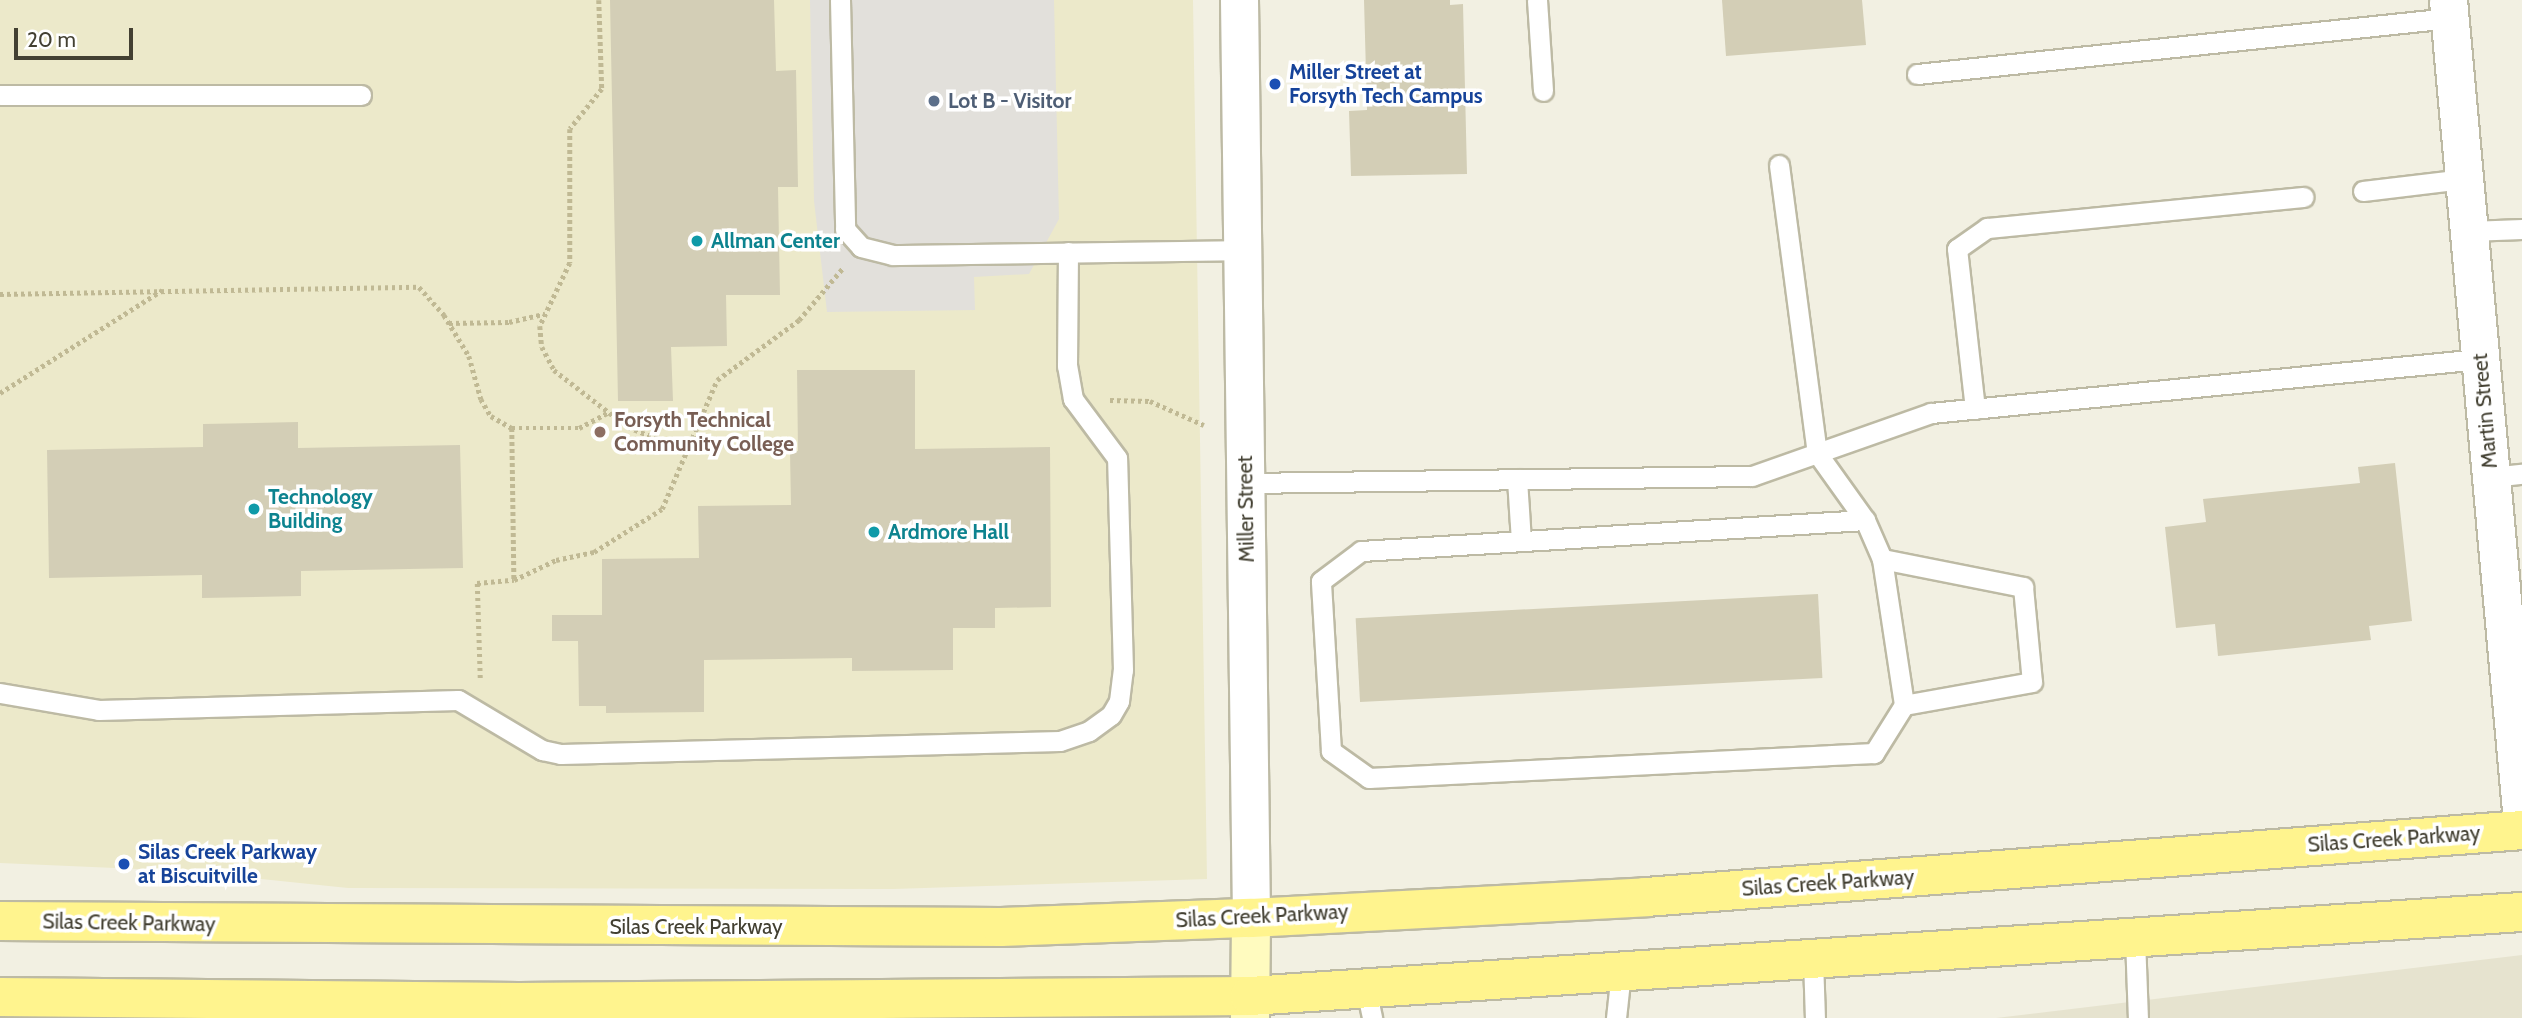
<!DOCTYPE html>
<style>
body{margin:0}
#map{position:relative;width:2522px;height:1018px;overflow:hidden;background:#f2f0e2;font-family:Cabin,sans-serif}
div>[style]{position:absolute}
.residential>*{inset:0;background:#e6e3cf}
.education>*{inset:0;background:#ece9ca}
.parking>*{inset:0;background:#e2e0db}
.building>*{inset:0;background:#d3ceb6;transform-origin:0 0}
.path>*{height:4.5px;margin-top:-2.25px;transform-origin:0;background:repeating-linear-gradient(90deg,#c0b994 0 3.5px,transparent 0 7px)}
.roads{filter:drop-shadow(2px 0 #bdbaa4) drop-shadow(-2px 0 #bdbaa4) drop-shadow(0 2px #bdbaa4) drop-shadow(0 -2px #bdbaa4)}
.lane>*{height:19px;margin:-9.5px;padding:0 9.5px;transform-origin:9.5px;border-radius:9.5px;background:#fff}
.street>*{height:37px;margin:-18.5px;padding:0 18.5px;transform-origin:18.5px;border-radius:18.5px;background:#fff}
.secondary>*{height:38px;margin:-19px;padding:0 19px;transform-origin:19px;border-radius:19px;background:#fffbbf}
.primary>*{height:38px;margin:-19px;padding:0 19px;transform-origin:19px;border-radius:19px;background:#fff48e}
.dots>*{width:19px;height:19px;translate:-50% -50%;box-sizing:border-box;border:4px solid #fff;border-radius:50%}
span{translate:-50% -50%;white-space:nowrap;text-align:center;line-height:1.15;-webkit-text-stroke:7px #fff;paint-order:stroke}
.transit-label{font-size:21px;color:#164399;font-weight:700}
.left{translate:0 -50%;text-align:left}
.service-label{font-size:21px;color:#4e5e75;font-weight:700}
.culture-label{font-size:21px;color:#0d838f;font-weight:700}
.street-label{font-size:21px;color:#434032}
.education-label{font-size:21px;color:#785e54;font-weight:700}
.scale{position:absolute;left:14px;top:28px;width:119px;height:32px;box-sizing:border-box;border:4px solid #434032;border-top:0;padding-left:9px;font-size:21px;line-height:24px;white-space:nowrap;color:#434032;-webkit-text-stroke:5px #fff;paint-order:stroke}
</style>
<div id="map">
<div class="residential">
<div style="clip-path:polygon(2522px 955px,2522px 1018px,1996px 1018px)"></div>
</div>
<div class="education">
<div style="clip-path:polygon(0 0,1193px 0,1207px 879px,893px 889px,348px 888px,184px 871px,0 863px)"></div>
</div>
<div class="parking">
<div style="clip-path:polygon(810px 0,1054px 0,1059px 219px,1029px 274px,974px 277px,975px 310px,827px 312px,814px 201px)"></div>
</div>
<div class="building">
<div style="clip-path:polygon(610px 0,774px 0,776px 71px,796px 70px,798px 187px,778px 187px,780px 295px,726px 295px,727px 346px,671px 347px,673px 401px,618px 401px)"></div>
<div style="clip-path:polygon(1364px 0,1450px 0,1450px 5px,1463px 4px,1467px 174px,1351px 176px,1349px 111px,1367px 110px)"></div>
<div style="clip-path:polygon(1722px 0,1862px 0,1866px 45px,1726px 56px)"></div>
<div style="clip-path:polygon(797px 370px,915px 370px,915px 449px,1050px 447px,1051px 607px,995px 608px,995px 628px,953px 628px,953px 670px,852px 671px,852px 658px,704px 660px,704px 712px,606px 713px,606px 706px,579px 706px,578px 641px,552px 641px,552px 615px,602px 615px,602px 559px,699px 558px,698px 506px,791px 505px,790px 452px,798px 451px)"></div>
<div style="clip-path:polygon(298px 422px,298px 448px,460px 445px,463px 568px,301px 571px,301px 596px,202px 598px,202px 575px,49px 578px,47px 450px,203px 447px,203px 424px)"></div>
<div style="clip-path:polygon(2395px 463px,2412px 621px,2369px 626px,2371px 640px,2218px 656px,2215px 624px,2176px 628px,2165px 527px,2206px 522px,2203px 499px,2360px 483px,2358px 467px)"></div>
<div style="left:1818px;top:594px;width:84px;height:463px;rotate:87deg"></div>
</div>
<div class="path">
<div style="left:599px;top:0;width:89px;rotate:88.1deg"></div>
<div style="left:602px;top:89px;width:51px;rotate:128.7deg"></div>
<div style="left:570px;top:129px;width:134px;rotate:90deg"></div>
<div style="left:570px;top:263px;width:70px;rotate:115.5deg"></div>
<div style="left:540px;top:326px;width:21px;rotate:85deg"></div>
<div style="left:542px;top:347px;width:26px;rotate:62deg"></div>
<div style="left:554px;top:370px;width:93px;rotate:37.6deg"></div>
<div style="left:628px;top:427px;width:65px;rotate:21.8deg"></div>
<div style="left:0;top:294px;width:419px;rotate:-1deg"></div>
<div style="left:419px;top:287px;width:38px;rotate:48deg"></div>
<div style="left:444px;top:315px;width:48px;rotate:58.6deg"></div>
<div style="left:469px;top:356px;width:45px;rotate:74.4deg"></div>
<div style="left:481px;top:399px;width:20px;rotate:60deg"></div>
<div style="left:491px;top:416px;width:24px;rotate:30deg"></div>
<div style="left:512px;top:428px;width:67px"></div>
<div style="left:579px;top:428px;width:34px;rotate:-28deg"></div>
<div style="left:449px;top:323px;width:60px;rotate:-1deg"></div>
<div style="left:509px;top:322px;width:37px;rotate:-13deg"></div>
<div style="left:0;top:393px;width:192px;rotate:-32.4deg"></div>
<div style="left:1110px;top:400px;width:40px;rotate:1.4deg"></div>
<div style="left:1150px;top:401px;width:59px;rotate:24deg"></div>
<div style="left:512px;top:428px;width:152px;rotate:89.2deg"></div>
<div style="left:480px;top:678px;width:95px;rotate:-91.8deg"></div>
<div style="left:477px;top:583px;width:37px;rotate:-5deg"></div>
<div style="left:514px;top:580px;width:47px;rotate:-25.5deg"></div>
<div style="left:556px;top:560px;width:39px;rotate:-12deg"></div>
<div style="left:594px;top:552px;width:80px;rotate:-32.3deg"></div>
<div style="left:662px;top:509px;width:140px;rotate:-66.9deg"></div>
<div style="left:717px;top:380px;width:102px;rotate:-36.2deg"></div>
<div style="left:799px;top:320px;width:68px;rotate:-49.8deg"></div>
</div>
<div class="roads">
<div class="lane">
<div style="left:840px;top:0;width:229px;rotate:88.7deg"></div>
<div style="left:845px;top:229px;width:24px;rotate:48deg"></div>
<div style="left:861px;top:247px;width:32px;rotate:14deg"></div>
<div style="left:892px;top:255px;width:350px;rotate:-0.8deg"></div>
<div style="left:1537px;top:0;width:91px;rotate:86.2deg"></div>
<div style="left:1917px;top:74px;width:536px;rotate:-6deg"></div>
<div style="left:0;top:95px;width:361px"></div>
<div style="left:1779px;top:165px;width:290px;rotate:82.5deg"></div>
<div style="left:1817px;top:453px;width:82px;rotate:54.4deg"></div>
<div style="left:1865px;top:520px;width:43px;rotate:66.4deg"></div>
<div style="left:1882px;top:559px;width:148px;rotate:81.4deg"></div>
<div style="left:1904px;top:705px;width:57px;rotate:122deg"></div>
<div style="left:1874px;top:753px;width:506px;rotate:177.17deg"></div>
<div style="left:1369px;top:778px;width:47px;rotate:-144.6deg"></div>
<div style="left:1331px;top:751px;width:170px;rotate:-93.4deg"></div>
<div style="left:1321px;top:581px;width:50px;rotate:-36.9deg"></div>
<div style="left:1361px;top:551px;width:505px;rotate:-3.52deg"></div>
<div style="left:2363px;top:191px;width:102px;rotate:-6.8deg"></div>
<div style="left:2469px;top:231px;width:53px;rotate:-2.2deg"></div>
<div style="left:1975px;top:409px;width:161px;rotate:-96.4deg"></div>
<div style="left:1957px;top:249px;width:37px;rotate:-35deg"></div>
<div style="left:1987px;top:228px;width:318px;rotate:-5.6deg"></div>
<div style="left:2491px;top:477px;width:31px;rotate:-6deg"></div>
<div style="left:1517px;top:479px;width:62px;rotate:86.3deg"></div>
<div style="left:1245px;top:483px;width:507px;rotate:-0.79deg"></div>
<div style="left:1752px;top:476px;width:190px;rotate:-19.4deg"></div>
<div style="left:1931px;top:413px;width:552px;rotate:-5.62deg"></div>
<div style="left:1882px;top:559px;width:144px;rotate:11.2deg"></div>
<div style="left:2023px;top:587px;width:95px;rotate:84.6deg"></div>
<div style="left:2032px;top:682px;width:130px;rotate:169.8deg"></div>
<div style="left:0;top:693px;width:100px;rotate:9.7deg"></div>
<div style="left:99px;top:710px;width:359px;rotate:-1.6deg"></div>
<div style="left:458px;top:700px;width:98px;rotate:30.8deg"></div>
<div style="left:542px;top:750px;width:19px;rotate:12deg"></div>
<div style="left:561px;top:754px;width:499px;rotate:-1.5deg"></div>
<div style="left:1060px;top:741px;width:31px;rotate:-19deg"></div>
<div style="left:1089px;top:731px;width:27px;rotate:-36deg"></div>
<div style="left:1111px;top:715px;width:16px;rotate:-60deg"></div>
<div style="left:1119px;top:701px;width:31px;rotate:-83deg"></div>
<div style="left:1123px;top:670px;width:212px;rotate:-91.6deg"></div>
<div style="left:1117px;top:458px;width:74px;rotate:-126.7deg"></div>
<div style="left:1073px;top:399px;width:34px;rotate:-100deg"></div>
<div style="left:1067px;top:366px;width:114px;rotate:-89.5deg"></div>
<div style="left:2135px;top:938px;width:80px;rotate:87.9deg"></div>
<div style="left:1813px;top:959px;width:59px;rotate:88.1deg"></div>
<div style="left:1366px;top:989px;width:30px;rotate:78deg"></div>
<div style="left:1616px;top:1018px;width:46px;rotate:-83.8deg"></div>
</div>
<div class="street">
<div style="left:1239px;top:0;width:918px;rotate:89.25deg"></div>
<div style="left:2448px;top:0;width:824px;rotate:84.85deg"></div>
</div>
<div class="secondary">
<div style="left:1250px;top:1018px;width:100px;rotate:-89.4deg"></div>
</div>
<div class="primary">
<div style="left:0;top:921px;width:1001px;rotate:0.34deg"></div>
<div style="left:1001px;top:927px;width:250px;rotate:-2.1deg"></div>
<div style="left:1251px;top:918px;width:396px;rotate:-3deg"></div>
<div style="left:1646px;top:897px;width:879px;rotate:-4.37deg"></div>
<div style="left:0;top:997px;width:519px;rotate:0.55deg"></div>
<div style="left:519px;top:1002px;width:731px;rotate:-0.47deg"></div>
<div style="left:1250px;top:996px;width:1275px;rotate:-3.78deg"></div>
</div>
</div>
<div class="dots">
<div style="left:1275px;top:84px;background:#1a4fb4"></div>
<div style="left:934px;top:101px;background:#5c6f8a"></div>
<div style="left:697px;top:241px;background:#0f9aa8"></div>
<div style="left:600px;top:432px;background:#8d6e63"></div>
<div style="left:254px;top:509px;background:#0f9aa8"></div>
<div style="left:874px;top:532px;background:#0f9aa8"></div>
<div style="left:124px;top:864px;background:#1a4fb4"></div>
</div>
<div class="transit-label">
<span class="left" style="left:1289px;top:84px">Miller Street at<br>Forsyth Tech Campus</span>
<span class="left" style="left:138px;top:864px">Silas Creek Parkway<br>at Biscuitville</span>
</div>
<div class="service-label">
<span class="left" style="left:948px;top:101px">Lot B - Visitor</span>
</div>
<div class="culture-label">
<span class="left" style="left:711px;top:241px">Allman Center</span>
<span class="left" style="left:268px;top:509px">Technology<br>Building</span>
<span class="left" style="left:888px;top:532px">Ardmore Hall</span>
</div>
<div class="street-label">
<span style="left:2485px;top:411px;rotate:-95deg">Martin Street</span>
<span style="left:1246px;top:509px;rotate:-91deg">Miller Street</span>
<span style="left:2394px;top:839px;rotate:-4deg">Silas Creek Parkway</span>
<span style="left:1828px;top:883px;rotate:-4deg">Silas Creek Parkway</span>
<span style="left:1262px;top:916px;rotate:-3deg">Silas Creek Parkway</span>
<span style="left:129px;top:923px;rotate:1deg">Silas Creek Parkway</span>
<span style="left:696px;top:927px">Silas Creek Parkway</span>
</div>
<div class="education-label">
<span class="left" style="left:614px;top:432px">Forsyth Technical<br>Community College</span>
</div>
<div class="scale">20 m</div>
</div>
